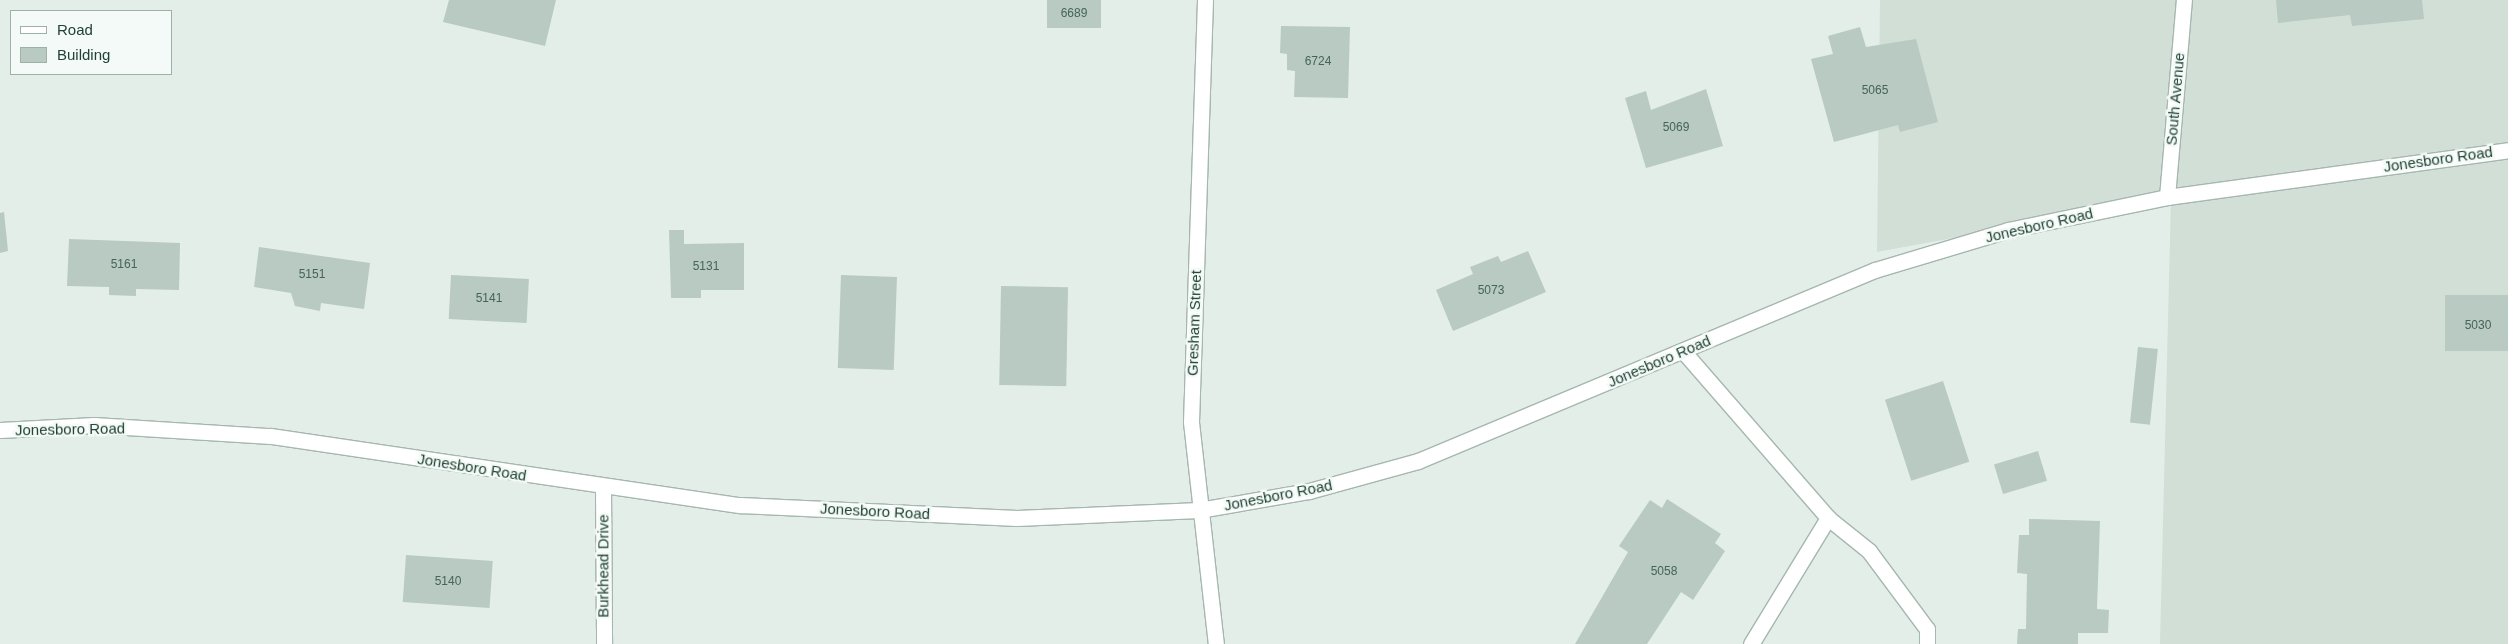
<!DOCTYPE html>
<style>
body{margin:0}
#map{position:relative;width:2508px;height:644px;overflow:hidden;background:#e3eee8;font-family:Helvetica,sans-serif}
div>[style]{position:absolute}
.built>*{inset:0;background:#d1dfd7}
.building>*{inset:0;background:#b8cac1;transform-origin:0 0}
.roads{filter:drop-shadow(1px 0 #a5b7af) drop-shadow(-1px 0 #a5b7af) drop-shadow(0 1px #a5b7af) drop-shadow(0 -1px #a5b7af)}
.minor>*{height:15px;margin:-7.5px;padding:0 7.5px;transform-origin:7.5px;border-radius:7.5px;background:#fff}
span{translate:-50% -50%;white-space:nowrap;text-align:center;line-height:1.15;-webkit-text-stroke:5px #f4faf7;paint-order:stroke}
.number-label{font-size:12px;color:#466458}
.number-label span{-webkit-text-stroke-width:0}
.street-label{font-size:15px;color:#204235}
.legend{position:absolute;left:10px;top:10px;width:162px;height:65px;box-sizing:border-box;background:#f4faf7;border:1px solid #9fb0a9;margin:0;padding:6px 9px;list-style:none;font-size:15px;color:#204235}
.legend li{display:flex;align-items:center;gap:10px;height:25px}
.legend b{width:25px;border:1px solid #9fb0a9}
</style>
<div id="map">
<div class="built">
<div style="clip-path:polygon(1880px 0,2508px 0,2508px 644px,2160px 644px,2171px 198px,1877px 252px)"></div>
</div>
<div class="building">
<div style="clip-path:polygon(449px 0,556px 0,545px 46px,443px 22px)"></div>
<div style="left:1047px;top:0;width:54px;height:28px"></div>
<div style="clip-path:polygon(2276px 0,2422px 0,2424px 19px,2352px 26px,2350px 15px,2278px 23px)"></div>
<div style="clip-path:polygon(1281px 26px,1350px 27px,1348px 98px,1294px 97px,1295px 71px,1287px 70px,1287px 54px,1280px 53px)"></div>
<div style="clip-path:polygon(1860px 27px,1866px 47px,1916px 39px,1938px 122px,1900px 132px,1898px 125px,1834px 142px,1811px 59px,1833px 54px,1828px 36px)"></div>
<div style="clip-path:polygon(1706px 89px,1723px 146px,1646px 168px,1625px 98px,1646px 91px,1651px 110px)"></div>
<div style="clip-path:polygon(4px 212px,8px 251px,0 253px,0 213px)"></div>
<div style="clip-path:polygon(669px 230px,684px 230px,684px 244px,744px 243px,744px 290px,701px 290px,701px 298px,671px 298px)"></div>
<div style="clip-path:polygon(69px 239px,180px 243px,179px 290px,136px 289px,136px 296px,109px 295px,109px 287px,67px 286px)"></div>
<div style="clip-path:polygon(259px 247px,370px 263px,364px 309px,321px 303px,320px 311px,295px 306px,291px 293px,254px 287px)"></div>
<div style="clip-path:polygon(1528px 251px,1546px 292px,1453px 331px,1436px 290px,1473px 274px,1470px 267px,1498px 256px,1501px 262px)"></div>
<div style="left:451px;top:275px;width:78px;height:44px;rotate:3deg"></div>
<div style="left:841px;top:275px;width:56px;height:93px;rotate:2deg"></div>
<div style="left:1001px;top:286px;width:67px;height:99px;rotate:1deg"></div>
<div style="left:2508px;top:295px;width:56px;height:63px;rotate:90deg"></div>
<div style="left:2138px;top:347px;width:20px;height:76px;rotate:6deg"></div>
<div style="left:1943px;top:381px;width:85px;height:61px;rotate:72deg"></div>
<div style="left:2038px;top:451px;width:31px;height:46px;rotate:73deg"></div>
<div style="clip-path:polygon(1667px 499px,1721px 534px,1715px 543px,1725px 551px,1693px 600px,1681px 592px,1647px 644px,1575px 644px,1628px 552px,1619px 546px,1650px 500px,1662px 508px)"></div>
<div style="clip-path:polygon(2029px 519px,2100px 521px,2097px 609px,2109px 610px,2108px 633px,2078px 633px,2078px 644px,2017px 644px,2018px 629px,2026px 629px,2027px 574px,2017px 573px,2019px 535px,2029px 535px)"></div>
<div style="left:406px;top:555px;width:87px;height:47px;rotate:4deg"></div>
</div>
<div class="roads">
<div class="minor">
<div style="left:1205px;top:0;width:422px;rotate:91.9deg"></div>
<div style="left:1191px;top:422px;width:223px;rotate:83.6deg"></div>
<div style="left:2167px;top:197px;width:198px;rotate:-85.1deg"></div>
<div style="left:1683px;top:351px;width:221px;rotate:49deg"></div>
<div style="left:1828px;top:518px;width:53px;rotate:38.8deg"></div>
<div style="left:1869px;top:551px;width:97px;rotate:53.4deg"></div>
<div style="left:1927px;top:629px;width:15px;rotate:90deg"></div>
<div style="left:0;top:430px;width:94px;rotate:-3deg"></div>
<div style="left:94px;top:425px;width:177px;rotate:3.6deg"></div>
<div style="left:271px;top:436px;width:474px;rotate:8.4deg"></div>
<div style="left:740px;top:505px;width:277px;rotate:2.7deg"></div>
<div style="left:1017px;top:518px;width:182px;rotate:-2.5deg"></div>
<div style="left:1199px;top:510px;width:112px;rotate:-9.8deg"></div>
<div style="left:1309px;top:491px;width:113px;rotate:-15.4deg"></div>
<div style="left:1418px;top:461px;width:495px;rotate:-22.7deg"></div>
<div style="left:1875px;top:270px;width:139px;rotate:-16.7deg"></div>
<div style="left:2008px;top:230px;width:162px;rotate:-11.7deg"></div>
<div style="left:2167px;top:197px;width:344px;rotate:-7.8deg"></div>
<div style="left:603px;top:488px;width:156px;rotate:89.6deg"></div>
<div style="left:1751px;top:644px;width:148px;rotate:-58.6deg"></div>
</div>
</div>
<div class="number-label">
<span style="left:1074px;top:14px">6689</span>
<span style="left:1318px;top:62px">6724</span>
<span style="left:1875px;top:91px">5065</span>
<span style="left:1676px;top:128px">5069</span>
<span style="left:124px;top:265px">5161</span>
<span style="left:706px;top:267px">5131</span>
<span style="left:312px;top:275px">5151</span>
<span style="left:1491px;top:291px">5073</span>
<span style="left:489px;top:299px">5141</span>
<span style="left:2478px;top:326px">5030</span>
<span style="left:1664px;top:572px">5058</span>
<span style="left:448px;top:582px">5140</span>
</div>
<div class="street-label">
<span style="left:2175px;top:99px;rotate:-85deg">South Avenue</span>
<span style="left:2438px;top:159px;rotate:-8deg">Jonesboro Road</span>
<span style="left:2039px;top:225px;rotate:-13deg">Jonesboro Road</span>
<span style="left:1194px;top:323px;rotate:-88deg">Gresham Street</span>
<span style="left:1659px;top:361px;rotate:-23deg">Jonesboro Road</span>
<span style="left:70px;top:429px;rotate:-1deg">Jonesboro Road</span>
<span style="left:472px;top:467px;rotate:9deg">Jonesboro Road</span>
<span style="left:1278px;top:495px;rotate:-11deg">Jonesboro Road</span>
<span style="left:875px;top:511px;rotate:3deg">Jonesboro Road</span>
<span style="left:603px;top:566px;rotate:-90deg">Burkhead Drive</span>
</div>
<ul class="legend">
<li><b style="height:6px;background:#fff"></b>Road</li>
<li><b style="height:14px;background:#b8cac1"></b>Building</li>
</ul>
</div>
